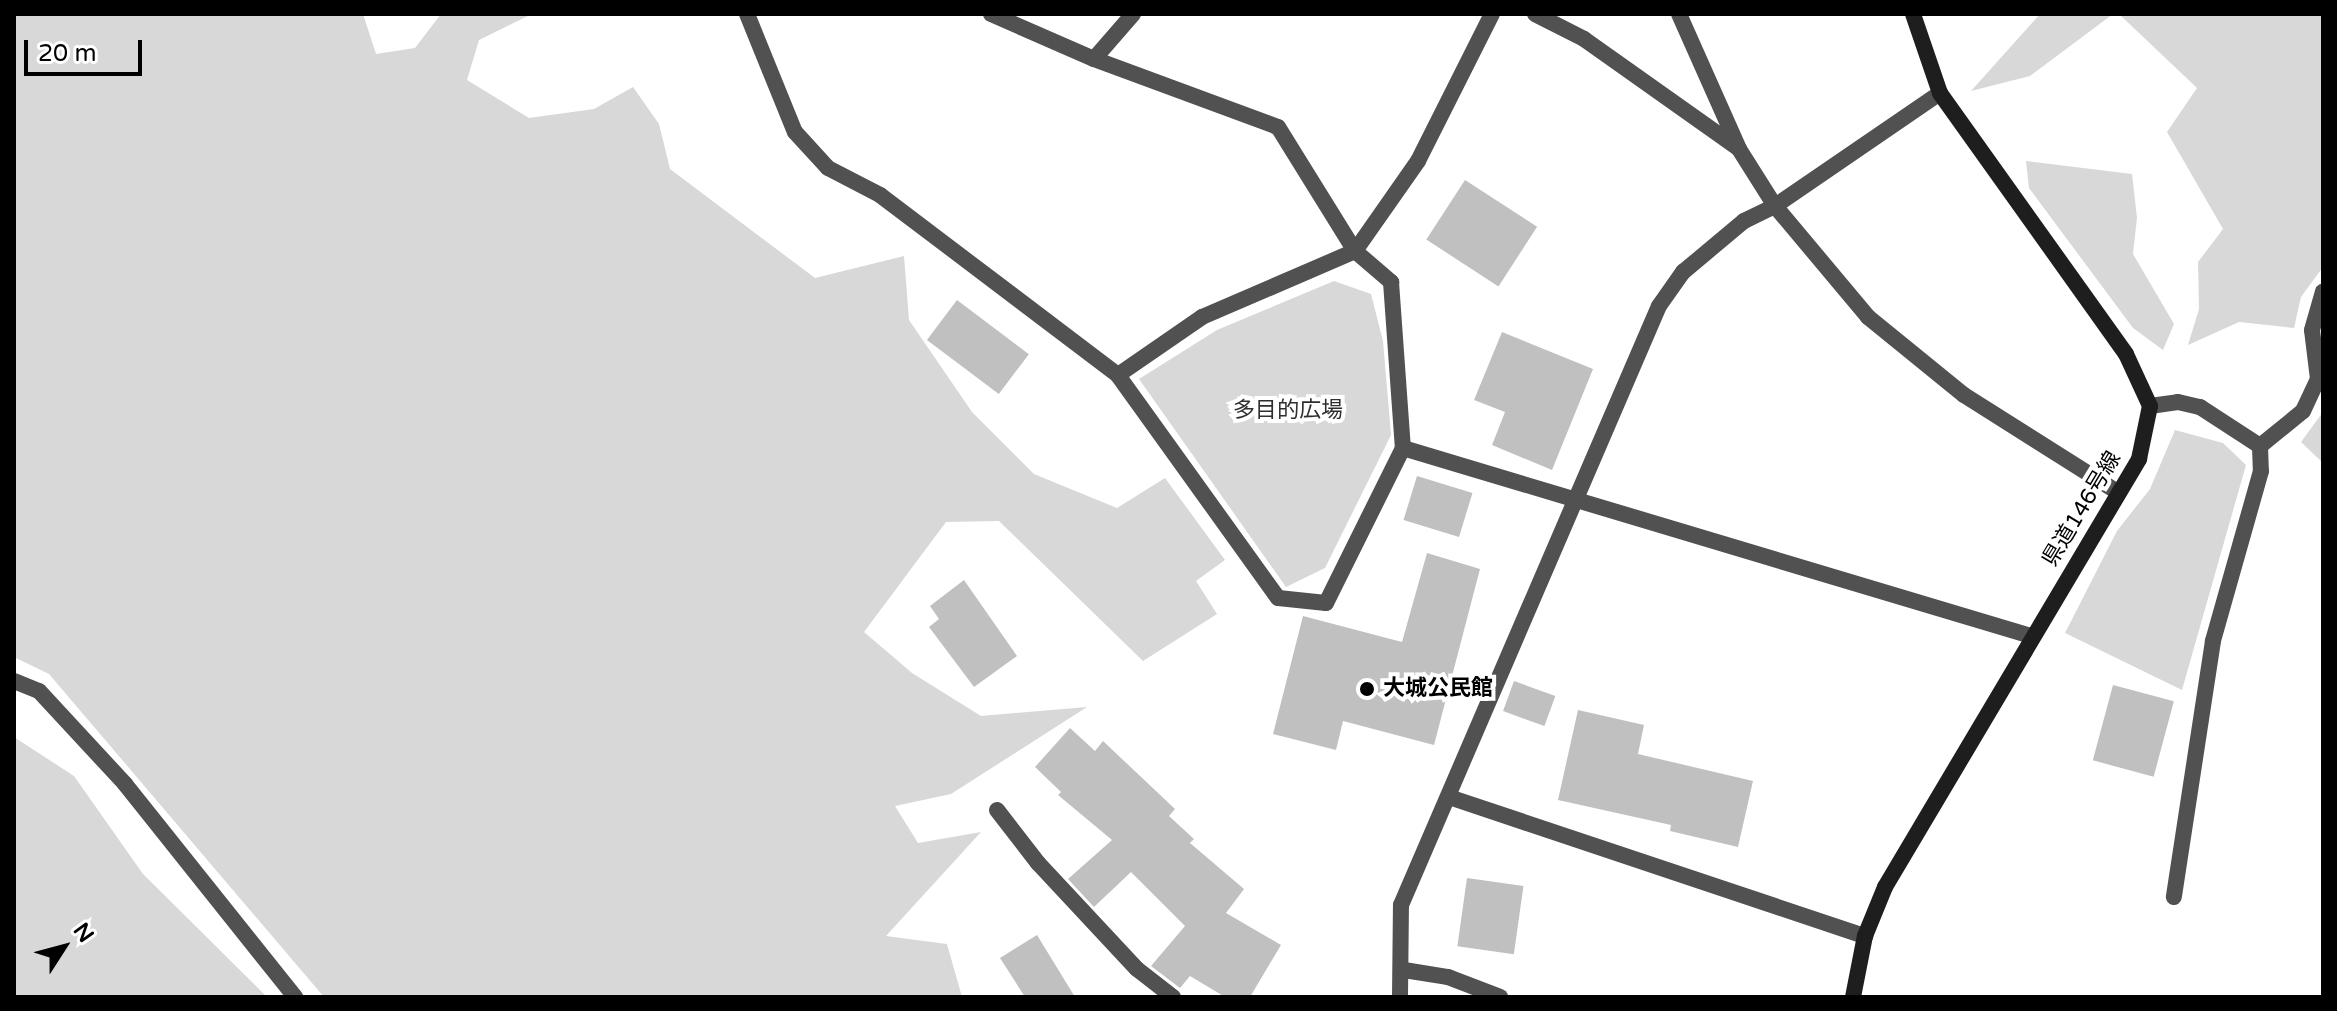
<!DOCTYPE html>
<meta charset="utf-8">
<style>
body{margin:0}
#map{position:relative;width:2337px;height:1011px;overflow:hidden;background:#fff;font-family:"Varela Round","Noto Sans JP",sans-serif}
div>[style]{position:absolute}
.green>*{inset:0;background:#d8d8d8}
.building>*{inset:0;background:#c0c0c0;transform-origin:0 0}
.minor>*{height:16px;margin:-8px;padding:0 8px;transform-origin:8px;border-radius:8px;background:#515151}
.secondary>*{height:16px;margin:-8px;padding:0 8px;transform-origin:8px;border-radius:8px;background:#1e1e1e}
.dots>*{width:22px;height:22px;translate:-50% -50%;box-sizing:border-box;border:4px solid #fff;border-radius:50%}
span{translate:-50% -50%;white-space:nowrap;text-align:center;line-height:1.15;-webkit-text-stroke:8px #fff;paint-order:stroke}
.park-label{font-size:22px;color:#2f2f2f}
.street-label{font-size:22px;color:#000}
.poi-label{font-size:22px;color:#000;font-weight:700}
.left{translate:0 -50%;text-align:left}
.frame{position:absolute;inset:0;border:16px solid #000;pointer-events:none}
.north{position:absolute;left:24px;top:907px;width:80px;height:80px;-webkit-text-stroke:6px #fff;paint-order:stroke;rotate:54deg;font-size:22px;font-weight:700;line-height:32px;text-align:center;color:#000}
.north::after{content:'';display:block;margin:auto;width:28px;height:36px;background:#000;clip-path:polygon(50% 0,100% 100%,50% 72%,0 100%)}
.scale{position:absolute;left:24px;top:40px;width:118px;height:36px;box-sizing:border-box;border:4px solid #000;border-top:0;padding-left:10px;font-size:24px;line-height:28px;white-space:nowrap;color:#000;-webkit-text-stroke:6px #fff;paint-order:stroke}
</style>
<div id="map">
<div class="green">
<div style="clip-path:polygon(14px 14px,363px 14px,376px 54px,415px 48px,441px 14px,532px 14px,479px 40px,467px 80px,529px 118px,594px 109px,633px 87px,659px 124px,670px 169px,815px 278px,904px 256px,909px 320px,972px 412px,1034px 474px,1117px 508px,1165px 478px,1225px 560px,1196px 581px,1217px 614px,1143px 661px,999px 521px,946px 522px,864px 632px,912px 673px,981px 716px,1087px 707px,951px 794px,895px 806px,918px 843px,981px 832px,886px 936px,947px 944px,962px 997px,324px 997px,49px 674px,14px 657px)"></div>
<div style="clip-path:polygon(2040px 14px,2113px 14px,2030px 76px,1971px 91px)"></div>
<div style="clip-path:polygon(2119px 14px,2323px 14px,2323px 267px,2301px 297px,2294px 328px,2239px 322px,2188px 345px,2199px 309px,2198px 262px,2223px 229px,2167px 132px,2197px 88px)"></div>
<div style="clip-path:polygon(2026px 161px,2132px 174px,2137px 218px,2133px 254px,2174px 324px,2163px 350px,2133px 328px,2029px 188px)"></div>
<div style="clip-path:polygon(1334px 281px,1371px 294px,1383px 341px,1391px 435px,1325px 568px,1286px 587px,1139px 379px,1217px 330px)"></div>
<div style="clip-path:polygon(2323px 412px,2323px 463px,2301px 442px)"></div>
<div style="clip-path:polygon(2175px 430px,2223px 443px,2246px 465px,2182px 690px,2065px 633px,2117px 531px,2150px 489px)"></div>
<div style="clip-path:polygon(14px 737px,74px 776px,143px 874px,267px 997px,14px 997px)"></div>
</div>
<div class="building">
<div style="left:1465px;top:180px;width:86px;height:71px;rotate:33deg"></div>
<div style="left:957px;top:300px;width:90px;height:50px;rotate:37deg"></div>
<div style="clip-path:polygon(1502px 332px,1593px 369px,1552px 470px,1492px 445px,1505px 412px,1474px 400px)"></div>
<div style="left:1417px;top:476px;width:58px;height:46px;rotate:17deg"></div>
<div style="clip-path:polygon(1427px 553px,1480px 569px,1434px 745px,1343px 721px,1336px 750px,1273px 734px,1303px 616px,1402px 642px)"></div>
<div style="clip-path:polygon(964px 580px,1017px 656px,974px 687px,929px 627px,939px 619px,930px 606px)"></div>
<div style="left:1514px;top:681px;width:44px;height:32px;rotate:20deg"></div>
<div style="left:2113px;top:685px;width:63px;height:78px;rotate:15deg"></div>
<div style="clip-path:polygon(1578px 710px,1644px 725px,1638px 754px,1753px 781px,1738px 847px,1670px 831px,1671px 825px,1558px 800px)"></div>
<div style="clip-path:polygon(1070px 728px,1095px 751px,1103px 741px,1175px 809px,1169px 816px,1194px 839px,1190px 843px,1244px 889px,1226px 913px,1281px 945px,1250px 997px,1225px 997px,1190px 976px,1180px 988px,1151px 966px,1185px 926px,1131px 872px,1094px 907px,1068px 879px,1112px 840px,1058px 795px,1061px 792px,1035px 767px)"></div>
<div style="left:1467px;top:878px;width:57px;height:69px;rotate:8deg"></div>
<div style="clip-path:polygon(1037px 935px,1075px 997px,1025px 997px,1000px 958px)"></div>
</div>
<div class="minor">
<div style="left:747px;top:14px;width:127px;rotate:67.9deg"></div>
<div style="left:795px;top:132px;width:49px;rotate:47.5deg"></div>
<div style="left:828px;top:168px;width:59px;rotate:27.4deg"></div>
<div style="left:880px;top:195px;width:298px;rotate:37.1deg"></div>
<div style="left:1118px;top:375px;width:102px;rotate:-34.6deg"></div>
<div style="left:1202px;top:317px;width:167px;rotate:-23.3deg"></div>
<div style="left:1355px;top:251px;width:48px;rotate:40.7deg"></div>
<div style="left:1391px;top:282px;width:166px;rotate:85.9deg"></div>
<div style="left:1403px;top:448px;width:173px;rotate:116.4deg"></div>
<div style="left:1326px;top:603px;width:48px;rotate:-174.1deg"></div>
<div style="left:1278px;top:598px;width:274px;rotate:-125.7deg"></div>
<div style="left:991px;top:14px;width:112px;rotate:23.6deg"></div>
<div style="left:1094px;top:59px;width:196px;rotate:20.3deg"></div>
<div style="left:1278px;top:127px;width:146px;rotate:58.2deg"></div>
<div style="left:1355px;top:251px;width:110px;rotate:-55deg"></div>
<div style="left:1418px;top:161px;width:165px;rotate:-63.3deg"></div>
<div style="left:1535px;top:14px;width:55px;rotate:27deg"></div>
<div style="left:1584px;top:39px;width:189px;rotate:35.3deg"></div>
<div style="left:1679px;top:14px;width:148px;rotate:66deg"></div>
<div style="left:1739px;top:149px;width:67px;rotate:57.7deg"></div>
<div style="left:1775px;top:206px;width:145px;rotate:50deg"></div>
<div style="left:1868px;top:317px;width:124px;rotate:39.1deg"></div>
<div style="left:1964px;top:395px;width:183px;rotate:32.3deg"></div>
<div style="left:1094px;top:59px;width:60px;rotate:-49.1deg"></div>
<div style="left:2150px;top:406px;width:28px;rotate:-8deg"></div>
<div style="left:2178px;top:402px;width:23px;rotate:13deg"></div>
<div style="left:2200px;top:407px;width:72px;rotate:33deg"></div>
<div style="left:2260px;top:446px;width:25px;rotate:88deg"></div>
<div style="left:2261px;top:471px;width:177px;rotate:105.8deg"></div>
<div style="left:2213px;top:641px;width:259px;rotate:98.7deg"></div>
<div style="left:2260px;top:446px;width:55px;rotate:-39.1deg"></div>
<div style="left:2303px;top:411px;width:35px;rotate:-65deg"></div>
<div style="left:2318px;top:379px;width:49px;rotate:-97deg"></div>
<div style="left:2312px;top:330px;width:40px;rotate:-74deg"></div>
<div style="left:1403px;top:448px;width:656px;rotate:16.67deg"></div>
<div style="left:14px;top:681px;width:27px;rotate:22deg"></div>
<div style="left:39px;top:691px;width:127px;rotate:47.2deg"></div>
<div style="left:125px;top:784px;width:273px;rotate:51.4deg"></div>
<div style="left:1449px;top:797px;width:439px;rotate:18.5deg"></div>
<div style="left:997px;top:810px;width:67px;rotate:52.3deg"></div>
<div style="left:1038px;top:863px;width:145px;rotate:47deg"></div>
<div style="left:1137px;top:969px;width:46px;rotate:37.9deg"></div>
<div style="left:1404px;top:970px;width:45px;rotate:9deg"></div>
<div style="left:1448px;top:977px;width:56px;rotate:21deg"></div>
<div style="left:1400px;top:997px;width:92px;rotate:-89.4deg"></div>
<div style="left:1401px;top:905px;width:652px;rotate:-66.7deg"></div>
<div style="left:1659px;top:306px;width:42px;rotate:-54.8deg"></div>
<div style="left:1683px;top:272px;width:80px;rotate:-39.9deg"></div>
<div style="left:1744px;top:221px;width:34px;rotate:-26deg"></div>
<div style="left:1775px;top:206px;width:200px;rotate:-34.4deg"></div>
</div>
<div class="secondary">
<div style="left:1853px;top:997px;width:62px;rotate:-78.9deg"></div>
<div style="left:1865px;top:936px;width:53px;rotate:-67.8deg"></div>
<div style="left:1885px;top:887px;width:498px;rotate:-59.3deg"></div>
<div style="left:2139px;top:459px;width:54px;rotate:-78.3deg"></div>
<div style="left:2150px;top:406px;width:57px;rotate:-114.8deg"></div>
<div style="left:2126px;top:354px;width:320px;rotate:-125.5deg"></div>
<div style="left:1940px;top:93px;width:83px;rotate:-108.9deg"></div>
</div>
<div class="dots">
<div style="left:1367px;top:689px;background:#000"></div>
</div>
<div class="park-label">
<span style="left:1288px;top:411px">多目的広場</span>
</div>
<div class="street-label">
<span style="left:2082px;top:509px;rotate:-59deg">県道146号線</span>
</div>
<div class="poi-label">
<span class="left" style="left:1383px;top:689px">大城公民館</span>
</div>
<div class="frame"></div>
<div class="north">N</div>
<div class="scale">20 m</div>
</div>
